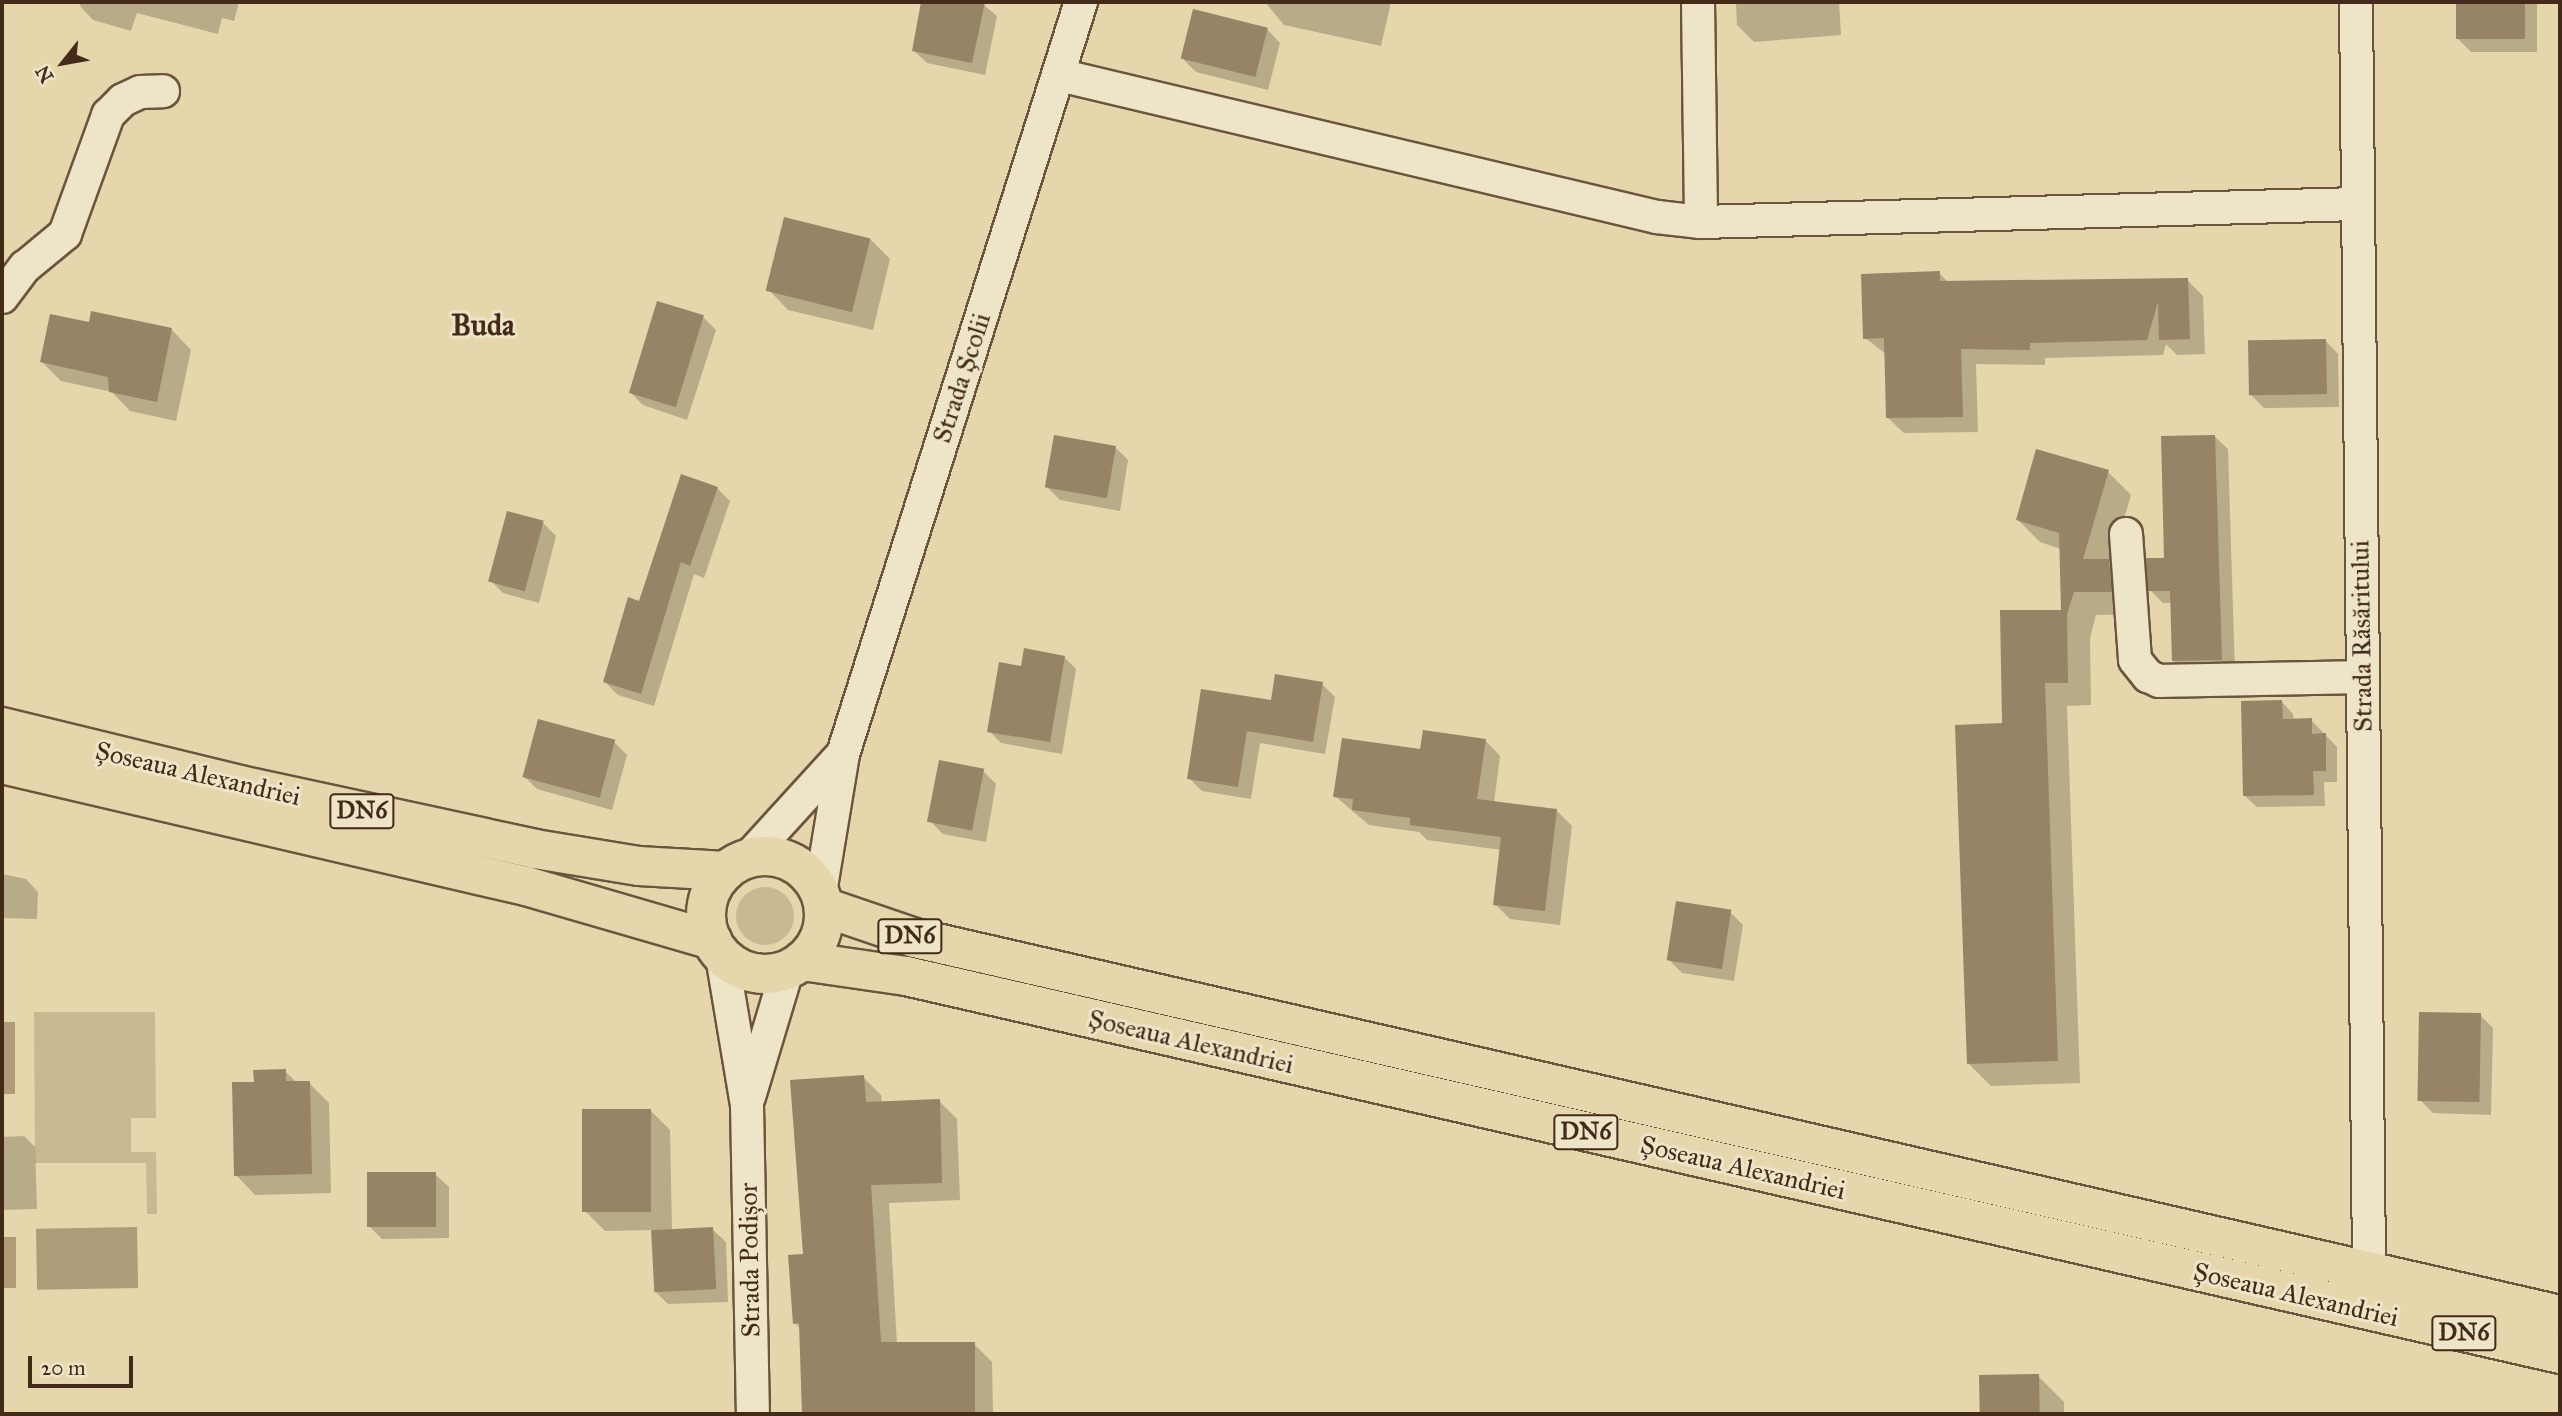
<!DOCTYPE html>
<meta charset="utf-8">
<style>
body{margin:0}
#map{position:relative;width:2562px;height:1416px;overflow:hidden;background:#e5d6ab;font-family:"IM FELL Great Primer",serif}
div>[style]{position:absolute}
.green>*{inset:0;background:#c9b992}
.round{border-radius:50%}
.water>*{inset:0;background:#ae9c79;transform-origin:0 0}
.shadow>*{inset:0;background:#0003}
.building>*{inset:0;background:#978365;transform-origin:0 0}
.roads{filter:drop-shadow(2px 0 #6c553e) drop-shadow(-2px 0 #6c553e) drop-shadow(0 2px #6c553e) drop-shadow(0 -2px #6c553e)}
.street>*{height:32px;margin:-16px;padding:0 16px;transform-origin:16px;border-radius:16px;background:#eee4c8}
.highway>*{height:38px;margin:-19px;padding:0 19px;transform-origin:19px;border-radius:19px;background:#e5d6ab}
.highway>.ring{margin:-19px;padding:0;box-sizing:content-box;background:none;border:38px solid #e5d6ab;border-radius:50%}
span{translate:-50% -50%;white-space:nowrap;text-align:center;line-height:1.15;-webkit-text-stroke:6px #eee4c8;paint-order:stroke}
.shield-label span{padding:2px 5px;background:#eee4c8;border:2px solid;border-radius:5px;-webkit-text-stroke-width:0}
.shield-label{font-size:24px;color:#432a19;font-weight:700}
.street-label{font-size:26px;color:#432a19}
.quarter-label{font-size:30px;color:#432a19;font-weight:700}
.frame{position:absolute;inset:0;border:4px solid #432a19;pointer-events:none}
.north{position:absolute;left:28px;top:28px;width:70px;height:70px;-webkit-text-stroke:5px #eee4c8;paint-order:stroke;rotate:239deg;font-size:19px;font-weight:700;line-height:28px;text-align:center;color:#432a19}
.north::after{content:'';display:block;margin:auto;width:24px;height:32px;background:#432a19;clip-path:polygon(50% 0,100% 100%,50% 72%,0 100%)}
.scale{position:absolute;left:28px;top:1356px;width:105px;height:32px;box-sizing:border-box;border:4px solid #432a19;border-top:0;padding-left:9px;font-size:21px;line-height:24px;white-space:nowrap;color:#432a19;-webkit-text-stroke:5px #eee4c8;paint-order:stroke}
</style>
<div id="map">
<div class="green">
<div class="round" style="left:736px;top:887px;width:58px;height:58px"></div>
<div style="clip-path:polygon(34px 1012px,155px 1012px,156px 1118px,131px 1118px,131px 1152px,156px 1152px,157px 1214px,147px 1214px,146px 1163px,35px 1163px)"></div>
</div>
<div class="water">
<div style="left:2px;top:1022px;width:13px;height:72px"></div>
<div style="left:137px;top:1227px;width:61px;height:101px;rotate:89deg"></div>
<div style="left:2px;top:1237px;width:14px;height:51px"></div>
</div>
<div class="shadow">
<div style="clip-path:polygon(81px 2px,239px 2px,234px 21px,222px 18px,218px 34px,137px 13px,131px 31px,93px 20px,80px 6px)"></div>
<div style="clip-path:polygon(923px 2px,980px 2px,997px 16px,985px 75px,927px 63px,913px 50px)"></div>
<div style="clip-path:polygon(1265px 2px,1391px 2px,1381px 46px,1284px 25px)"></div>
<div style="clip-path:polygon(1736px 2px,1839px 2px,1841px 35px,1754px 42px,1737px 25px)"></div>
<div style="clip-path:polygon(2458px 2px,2537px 2px,2537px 52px,2471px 52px,2458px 39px)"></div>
<div style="clip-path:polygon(1267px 29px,1280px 43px,1268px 90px,1196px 72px,1183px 59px)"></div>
<div style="clip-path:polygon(870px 239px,890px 259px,873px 330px,788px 310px,769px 290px)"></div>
<div style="clip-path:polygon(1939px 273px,1948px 282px,2187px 280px,2203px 296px,2205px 354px,2177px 355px,2166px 344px,2163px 355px,2045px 358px,2045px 365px,1976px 364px,1978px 432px,1904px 433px,1888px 418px,1886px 354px,1865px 338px)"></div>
<div style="clip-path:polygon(92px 313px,172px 330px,191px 350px,176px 421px,130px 411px,112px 392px,61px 381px,42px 362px,90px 324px)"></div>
<div style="clip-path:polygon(703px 317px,716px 330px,687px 420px,643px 405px,630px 392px)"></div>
<div style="clip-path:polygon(2325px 340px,2338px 354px,2339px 407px,2264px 408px,2251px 395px)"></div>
<div style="clip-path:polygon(2214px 436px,2228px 449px,2235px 673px,2187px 674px,2174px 661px,2172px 603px,2163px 603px,2150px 590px)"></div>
<div style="clip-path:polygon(1115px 447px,1128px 460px,1120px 511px,1060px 500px,1047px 487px)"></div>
<div style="clip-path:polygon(2108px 472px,2131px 495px,2111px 563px,2132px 583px,2134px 614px,2096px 615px,2090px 638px,2091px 705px,2067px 706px,2080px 1083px,1991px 1086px,1968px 1063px,2004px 725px,2063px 611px,2061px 549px,2040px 542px,2018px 520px)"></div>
<div style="clip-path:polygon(717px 488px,730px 501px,704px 578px,694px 574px,654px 706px,618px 695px,605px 682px,640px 603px)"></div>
<div style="clip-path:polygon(543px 523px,556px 536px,539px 603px,503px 593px,490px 580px)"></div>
<div style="clip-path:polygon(1064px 657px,1076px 669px,1062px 754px,1001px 743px,989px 731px,1023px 668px)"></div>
<div style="clip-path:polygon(1322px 684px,1335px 697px,1325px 754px,1260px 743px,1251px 799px,1202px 791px,1189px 778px,1272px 702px)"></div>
<div style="clip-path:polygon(2282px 702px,2293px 714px,2294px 721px,2311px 720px,2337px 747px,2337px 782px,2324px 782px,2325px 806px,2257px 807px,2245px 796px)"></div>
<div style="clip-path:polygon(1485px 740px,1500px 756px,1494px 803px,1556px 810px,1572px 826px,1560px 925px,1510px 919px,1495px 904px,1502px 850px,1427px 840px,1419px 832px,1369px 825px,1335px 796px,1421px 751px)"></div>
<div style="clip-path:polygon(614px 742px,627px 755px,612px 810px,537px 789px,524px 776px)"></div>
<div style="clip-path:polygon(983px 771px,996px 784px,986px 842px,943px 834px,930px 821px)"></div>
<div style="clip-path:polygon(2px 874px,26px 879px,38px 892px,37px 919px,2px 918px)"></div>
<div style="clip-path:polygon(1730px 912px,1743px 925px,1734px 981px,1682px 973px,1669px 960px)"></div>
<div style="clip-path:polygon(2480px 1015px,2493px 1028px,2491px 1115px,2433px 1113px,2420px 1100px)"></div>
<div style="clip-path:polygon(285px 1071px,297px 1083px,309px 1083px,329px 1103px,331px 1193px,255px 1195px,236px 1175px,256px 1084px)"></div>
<div style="clip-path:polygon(863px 1077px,881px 1095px,882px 1103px,939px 1101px,957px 1119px,960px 1200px,889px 1203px,897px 1344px,974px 1344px,992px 1362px,993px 1414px,804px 1414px,801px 1329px,795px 1323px,805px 1256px)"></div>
<div style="clip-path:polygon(650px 1110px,670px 1130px,672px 1230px,712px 1229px,726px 1242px,728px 1302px,668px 1304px,655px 1291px,653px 1230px,605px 1231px,585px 1211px)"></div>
<div style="clip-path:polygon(24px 1136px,35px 1147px,37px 1209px,2px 1210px,2px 1137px)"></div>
<div style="clip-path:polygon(435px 1174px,449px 1187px,449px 1238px,382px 1239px,369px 1226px)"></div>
<div style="clip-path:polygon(2038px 1376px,2064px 1402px,2064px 1414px,1982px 1414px,1981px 1378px)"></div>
</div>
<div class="building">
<div style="clip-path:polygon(921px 2px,985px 2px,972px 63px,912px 51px)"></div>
<div style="left:2456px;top:2px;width:69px;height:37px"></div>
<div style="left:1193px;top:9px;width:77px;height:51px;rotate:14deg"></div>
<div style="left:784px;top:217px;width:89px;height:76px;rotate:14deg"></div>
<div style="clip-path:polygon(1940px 271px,1940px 281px,2188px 278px,2190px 339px,2159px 340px,2158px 302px,2147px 340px,2030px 343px,2030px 350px,1961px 349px,1963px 417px,1886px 418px,1884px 338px,1863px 339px,1861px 274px)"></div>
<div style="left:657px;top:301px;width:49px;height:96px;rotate:17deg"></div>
<div style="clip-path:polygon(91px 311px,172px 328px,157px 402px,109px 392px,108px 377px,40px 362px,50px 314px,89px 322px)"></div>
<div style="left:2326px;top:339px;width:55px;height:78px;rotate:89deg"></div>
<div style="left:1054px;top:435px;width:63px;height:53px;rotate:10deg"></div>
<div style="clip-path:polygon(2215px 435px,2222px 660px,2172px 661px,2170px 591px,2148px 591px,2146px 558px,2164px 558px,2161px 436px)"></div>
<div style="clip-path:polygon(2036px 449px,2109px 470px,2083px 559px,2109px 559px,2112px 592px,2074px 592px,2067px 614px,2068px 683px,2045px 683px,2058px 1061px,1967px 1064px,1955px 725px,2002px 723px,2000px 610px,2061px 610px,2059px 533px,2016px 520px)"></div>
<div style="clip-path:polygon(681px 474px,718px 487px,690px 566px,681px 562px,641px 694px,603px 682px,628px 597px,639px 601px)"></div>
<div style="left:507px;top:511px;width:38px;height:73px;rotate:15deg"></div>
<div style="clip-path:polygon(1024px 648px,1065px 656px,1050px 742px,987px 732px,999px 662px,1021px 666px)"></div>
<div style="clip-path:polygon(1275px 674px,1323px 682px,1313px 742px,1247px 731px,1238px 787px,1187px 779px,1201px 689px,1271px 700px)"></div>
<div style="clip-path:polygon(2282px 700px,2283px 719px,2312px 718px,2312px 734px,2326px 733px,2326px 771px,2313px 771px,2314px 795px,2243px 796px,2241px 701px)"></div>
<div style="left:538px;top:719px;width:80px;height:60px;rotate:15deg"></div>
<div style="clip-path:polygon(1423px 730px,1486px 739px,1477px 799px,1557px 809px,1545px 911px,1493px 905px,1501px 837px,1410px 825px,1410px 818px,1352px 810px,1353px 799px,1333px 797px,1342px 738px,1420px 749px)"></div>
<div style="left:939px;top:760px;width:46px;height:63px;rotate:11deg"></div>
<div style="left:1676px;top:901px;width:56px;height:60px;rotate:9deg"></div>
<div style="left:2419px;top:1012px;width:62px;height:89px;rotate:1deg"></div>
<div style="clip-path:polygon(286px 1069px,286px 1081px,310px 1081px,312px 1174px,234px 1176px,232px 1082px,254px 1082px,253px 1070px)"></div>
<div style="clip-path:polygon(864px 1075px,866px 1102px,940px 1099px,942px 1183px,871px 1185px,881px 1342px,975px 1342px,975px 1414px,802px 1414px,799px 1323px,793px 1324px,788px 1255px,803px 1254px,790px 1080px)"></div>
<div style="left:582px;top:1109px;width:69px;height:103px"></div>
<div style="left:367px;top:1172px;width:69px;height:55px"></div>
<div style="left:713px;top:1227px;width:62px;height:62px;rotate:87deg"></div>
<div style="left:2039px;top:1374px;width:40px;height:60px;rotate:89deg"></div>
</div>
<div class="roads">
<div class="street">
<div style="left:1698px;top:2px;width:220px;rotate:89.2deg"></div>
<div style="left:2356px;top:2px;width:1268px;rotate:89.41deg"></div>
<div style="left:1059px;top:75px;width:615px;rotate:13.36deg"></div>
<div style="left:1657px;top:217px;width:44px;rotate:6.5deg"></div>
<div style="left:1701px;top:222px;width:657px;rotate:-1.57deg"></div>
<div style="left:2px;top:297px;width:38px;rotate:-53deg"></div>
<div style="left:25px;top:267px;width:52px;rotate:-39.5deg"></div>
<div style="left:65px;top:234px;width:127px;rotate:-70.1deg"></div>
<div style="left:108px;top:115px;width:21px;rotate:-45deg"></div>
<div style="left:123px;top:100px;width:19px;rotate:-25deg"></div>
<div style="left:140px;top:92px;width:23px;rotate:-2deg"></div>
<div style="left:2126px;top:534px;width:126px;rotate:85.9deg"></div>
<div style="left:2135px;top:660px;width:21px;rotate:51deg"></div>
<div style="left:2148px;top:676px;width:12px;rotate:24deg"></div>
<div style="left:2159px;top:681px;width:204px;rotate:-1.1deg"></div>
<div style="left:747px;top:859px;width:142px;rotate:-47.6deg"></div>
<div style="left:820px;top:893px;width:141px;rotate:-80.6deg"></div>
<div style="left:843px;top:754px;width:789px;rotate:-72.44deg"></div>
<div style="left:722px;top:956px;width:151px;rotate:80.5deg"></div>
<div style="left:747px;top:1105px;width:309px;rotate:88.9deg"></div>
<div style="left:749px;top:1097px;width:133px;rotate:-73.3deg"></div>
</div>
<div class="highway">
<div style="left:2px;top:727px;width:245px;rotate:13.7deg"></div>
<div style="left:240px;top:785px;width:302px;rotate:12.2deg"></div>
<div style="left:535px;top:849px;width:105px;rotate:9.3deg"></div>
<div style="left:639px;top:866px;width:87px;rotate:3.3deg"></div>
<div style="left:2px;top:764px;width:538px;rotate:13.11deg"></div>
<div style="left:526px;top:886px;width:194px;rotate:16.2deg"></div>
<div class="ring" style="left:706px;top:856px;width:80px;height:80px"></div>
<div style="left:824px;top:907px;width:96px;rotate:18.8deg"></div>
<div style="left:915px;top:938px;width:1688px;rotate:12.91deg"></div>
<div style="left:802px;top:961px;width:105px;rotate:8.2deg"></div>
<div style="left:906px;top:976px;width:1697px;rotate:12.87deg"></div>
</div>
</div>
<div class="shield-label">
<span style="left:362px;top:811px">DN6</span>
<span style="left:910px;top:936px">DN6</span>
<span style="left:1586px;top:1132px">DN6</span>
<span style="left:2464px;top:1333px">DN6</span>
</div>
<div class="street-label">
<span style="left:962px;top:378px;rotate:-72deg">Strada Școlii</span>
<span style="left:2362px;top:636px;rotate:-91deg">Strada Răsăritului</span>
<span style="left:198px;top:774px;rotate:13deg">Șoseaua Alexandriei</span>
<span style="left:1191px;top:1042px;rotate:13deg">Șoseaua Alexandriei</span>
<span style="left:1743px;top:1168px;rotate:13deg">Șoseaua Alexandriei</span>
<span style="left:750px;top:1260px;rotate:-91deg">Strada Podișor</span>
<span style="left:2296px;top:1295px;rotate:13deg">Șoseaua Alexandriei</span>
</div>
<div class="quarter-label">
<span style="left:483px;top:325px">Buda</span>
</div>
<div class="frame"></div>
<div class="north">N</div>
<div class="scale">20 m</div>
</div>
